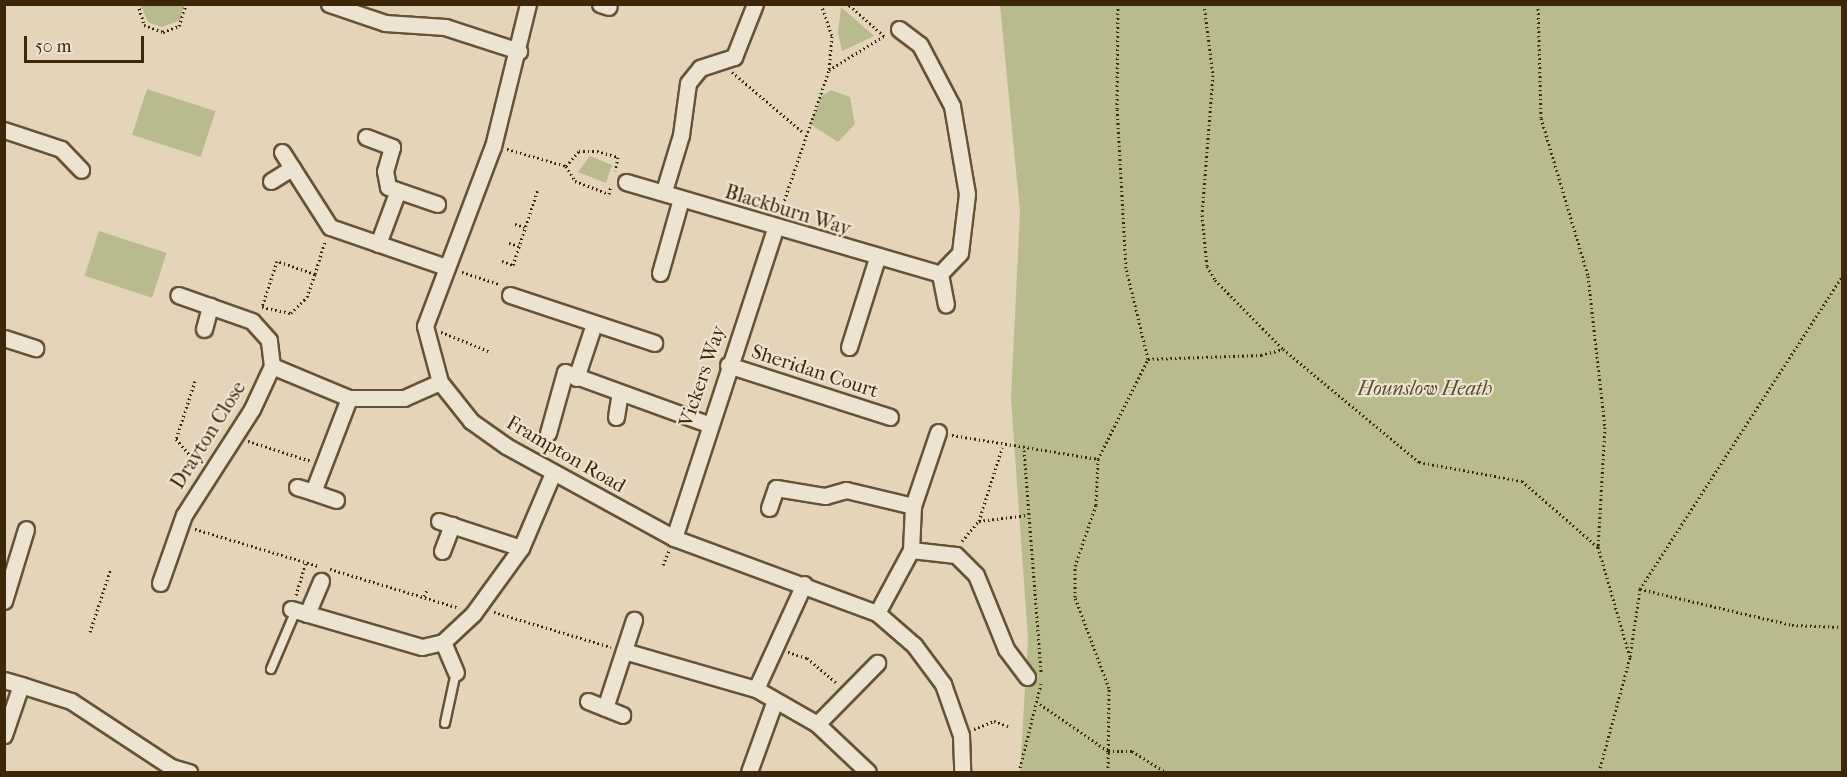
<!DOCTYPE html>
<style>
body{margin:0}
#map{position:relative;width:1847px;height:777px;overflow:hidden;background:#e3d4ba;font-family:"IM FELL French Canon",serif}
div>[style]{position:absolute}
.green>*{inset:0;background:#b9bb8c;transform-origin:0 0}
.path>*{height:3px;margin-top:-1.5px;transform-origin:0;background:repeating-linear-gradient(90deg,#3c2809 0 1.5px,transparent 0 4.5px)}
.roads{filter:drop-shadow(2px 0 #665335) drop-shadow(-2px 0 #665335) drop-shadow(0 2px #665335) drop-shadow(0 -2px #665335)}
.service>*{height:8px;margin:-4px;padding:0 4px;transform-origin:4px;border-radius:4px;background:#ede3d2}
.minor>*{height:15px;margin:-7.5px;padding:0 7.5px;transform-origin:7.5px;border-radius:7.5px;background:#ede3d2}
span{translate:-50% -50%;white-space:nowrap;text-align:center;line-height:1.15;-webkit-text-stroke:4.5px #ede3d2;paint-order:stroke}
.street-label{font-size:20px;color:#3c2809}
.park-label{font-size:20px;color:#5b4d2a;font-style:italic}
.frame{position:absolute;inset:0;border:6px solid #3c2809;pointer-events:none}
.scale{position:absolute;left:24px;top:36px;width:120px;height:27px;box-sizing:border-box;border:3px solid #3c2809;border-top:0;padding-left:8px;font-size:18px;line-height:21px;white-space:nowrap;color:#3c2809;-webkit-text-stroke:4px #ede3d2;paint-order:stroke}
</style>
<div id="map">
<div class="green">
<div style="clip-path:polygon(140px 4px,184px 4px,184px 5px,180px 20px,162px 27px,148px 22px)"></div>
<div style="clip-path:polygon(1000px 5px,1842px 5px,1842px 772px,1020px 772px,1028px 639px,1011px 398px,1020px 212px)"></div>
<div style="clip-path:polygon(841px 7px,874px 36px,842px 51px,838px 32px)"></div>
<div style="left:147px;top:89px;width:72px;height:48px;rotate:18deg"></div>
<div style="clip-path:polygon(831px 90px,850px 97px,855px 124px,838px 142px,810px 124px,822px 96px)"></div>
<div style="clip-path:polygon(590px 156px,612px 165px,606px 183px,578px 172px)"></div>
<div style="left:99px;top:231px;width:71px;height:47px;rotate:18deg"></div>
</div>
<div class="path">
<div style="left:138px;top:4px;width:22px;rotate:74deg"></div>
<div style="left:144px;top:25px;width:20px;rotate:20deg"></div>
<div style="left:163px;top:32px;width:17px;rotate:-21deg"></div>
<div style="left:179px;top:26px;width:23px;rotate:-72deg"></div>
<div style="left:821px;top:4px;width:34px;rotate:71deg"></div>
<div style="left:832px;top:36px;width:34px;rotate:95deg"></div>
<div style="left:1204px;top:4px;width:72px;rotate:82.8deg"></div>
<div style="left:1213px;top:75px;width:140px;rotate:94.5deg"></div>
<div style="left:1202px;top:215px;width:51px;rotate:84.4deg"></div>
<div style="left:1207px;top:266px;width:16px;rotate:60deg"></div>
<div style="left:1215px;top:280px;width:97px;rotate:45.4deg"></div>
<div style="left:1283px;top:349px;width:177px;rotate:39.7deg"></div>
<div style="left:1419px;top:462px;width:105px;rotate:10.5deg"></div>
<div style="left:1522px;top:481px;width:101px;rotate:41deg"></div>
<div style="left:1538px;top:4px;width:114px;rotate:88.5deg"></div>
<div style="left:1541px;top:118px;width:165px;rotate:73.4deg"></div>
<div style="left:1588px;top:276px;width:152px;rotate:83.6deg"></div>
<div style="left:1605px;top:427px;width:120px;rotate:93.3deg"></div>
<div style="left:1598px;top:547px;width:115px;rotate:73.8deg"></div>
<div style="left:732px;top:72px;width:94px;rotate:40.3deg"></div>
<div style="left:507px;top:149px;width:61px;rotate:16.1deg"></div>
<div style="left:566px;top:166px;width:17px;rotate:59deg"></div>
<div style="left:575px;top:181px;width:36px;rotate:21deg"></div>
<div style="left:609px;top:194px;width:8px;rotate:-76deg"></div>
<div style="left:566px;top:166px;width:20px;rotate:-49deg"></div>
<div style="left:579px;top:151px;width:18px"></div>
<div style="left:597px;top:151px;width:22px;rotate:16deg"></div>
<div style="left:618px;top:157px;width:14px;rotate:102deg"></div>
<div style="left:780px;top:213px;width:151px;rotate:-71.1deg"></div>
<div style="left:829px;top:70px;width:65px;rotate:-31.7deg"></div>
<div style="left:884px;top:36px;width:48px;rotate:-138.4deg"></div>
<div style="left:515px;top:224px;width:10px;rotate:17deg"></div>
<div style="left:509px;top:243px;width:10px;rotate:17deg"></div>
<div style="left:502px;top:261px;width:12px;rotate:20deg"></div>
<div style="left:513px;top:265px;width:80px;rotate:-71.8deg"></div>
<div style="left:462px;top:272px;width:38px;rotate:18deg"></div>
<div style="left:315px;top:274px;width:40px;rotate:-161.1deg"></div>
<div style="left:277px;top:261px;width:48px;rotate:108.1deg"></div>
<div style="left:262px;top:307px;width:30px;rotate:12deg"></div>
<div style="left:291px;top:313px;width:23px;rotate:-45deg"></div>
<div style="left:307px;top:297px;width:24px;rotate:-71deg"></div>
<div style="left:315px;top:274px;width:34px;rotate:-73deg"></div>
<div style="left:441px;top:332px;width:54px;rotate:21.8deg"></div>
<div style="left:1148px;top:359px;width:113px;rotate:-2deg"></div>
<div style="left:1261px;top:355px;width:23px;rotate:-15deg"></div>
<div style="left:195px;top:381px;width:61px;rotate:108.1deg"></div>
<div style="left:176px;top:439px;width:35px;rotate:49deg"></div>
<div style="left:952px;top:435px;width:148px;rotate:9.3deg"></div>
<div style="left:248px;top:441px;width:66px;rotate:17.6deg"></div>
<div style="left:1024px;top:450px;width:223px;rotate:85.6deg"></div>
<div style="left:979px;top:521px;width:77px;rotate:-72.5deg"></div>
<div style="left:195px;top:529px;width:128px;rotate:16.7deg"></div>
<div style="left:962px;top:541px;width:26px;rotate:-50deg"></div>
<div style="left:979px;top:521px;width:49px;rotate:-7deg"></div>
<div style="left:663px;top:565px;width:16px;rotate:-68deg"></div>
<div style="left:330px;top:569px;width:135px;rotate:16.8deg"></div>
<div style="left:1640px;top:589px;width:156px;rotate:13.3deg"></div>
<div style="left:1792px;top:625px;width:50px;rotate:2.3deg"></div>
<div style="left:296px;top:595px;width:34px;rotate:-73deg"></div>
<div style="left:424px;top:596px;width:9px;rotate:-63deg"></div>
<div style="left:494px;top:612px;width:122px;rotate:16.7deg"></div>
<div style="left:90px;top:632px;width:67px;rotate:-71.8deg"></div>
<div style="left:788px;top:652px;width:20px;rotate:18deg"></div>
<div style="left:807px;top:658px;width:39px;rotate:40deg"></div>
<div style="left:1040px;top:704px;width:83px;rotate:34.7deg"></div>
<div style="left:1108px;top:751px;width:24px"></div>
<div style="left:1132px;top:751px;width:40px;rotate:32deg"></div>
<div style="left:974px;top:729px;width:22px;rotate:-22deg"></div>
<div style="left:994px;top:721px;width:15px;rotate:20deg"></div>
<div style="left:1019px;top:772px;width:91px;rotate:-76deg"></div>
<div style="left:1108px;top:772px;width:84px;rotate:-89.3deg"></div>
<div style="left:1109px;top:688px;width:97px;rotate:-110.5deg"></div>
<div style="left:1075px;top:597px;width:31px;rotate:-90deg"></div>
<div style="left:1075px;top:566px;width:65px;rotate:-71deg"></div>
<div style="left:1096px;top:505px;width:46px;rotate:-87.5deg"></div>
<div style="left:1098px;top:459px;width:112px;rotate:-63.4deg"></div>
<div style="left:1148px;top:359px;width:94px;rotate:-103.6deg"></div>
<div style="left:1126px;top:268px;width:159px;rotate:-93.2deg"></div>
<div style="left:1117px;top:109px;width:105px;rotate:-89.5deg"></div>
<div style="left:1599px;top:772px;width:119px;rotate:-74.9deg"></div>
<div style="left:1630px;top:657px;width:69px;rotate:-81.6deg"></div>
<div style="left:1640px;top:589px;width:372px;rotate:-57.1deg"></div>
</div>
<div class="roads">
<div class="service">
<div style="left:271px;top:669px;width:64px;rotate:-67deg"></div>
<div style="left:445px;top:723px;width:52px;rotate:-77.8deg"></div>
</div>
<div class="minor">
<div style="left:329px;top:4px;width:59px;rotate:18.7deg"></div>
<div style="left:385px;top:23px;width:60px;rotate:3.8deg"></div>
<div style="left:445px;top:27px;width:78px;rotate:18deg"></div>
<div style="left:528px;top:4px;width:146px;rotate:103.8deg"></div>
<div style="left:493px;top:146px;width:192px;rotate:110.7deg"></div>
<div style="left:425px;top:326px;width:58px;rotate:75deg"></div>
<div style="left:440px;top:382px;width:50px;rotate:51.5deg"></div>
<div style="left:471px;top:421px;width:43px;rotate:35.5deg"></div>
<div style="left:506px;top:446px;width:192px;rotate:28.7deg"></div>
<div style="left:674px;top:538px;width:216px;rotate:20.3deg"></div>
<div style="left:877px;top:613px;width:49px;rotate:40.9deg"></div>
<div style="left:914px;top:645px;width:49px;rotate:53.4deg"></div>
<div style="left:943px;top:684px;width:54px;rotate:70.6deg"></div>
<div style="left:961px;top:735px;width:37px;rotate:88deg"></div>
<div style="left:600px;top:4px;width:9px;rotate:18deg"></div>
<div style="left:899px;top:29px;width:26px;rotate:37deg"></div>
<div style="left:920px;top:45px;width:69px;rotate:62.3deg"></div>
<div style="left:952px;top:106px;width:89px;rotate:80.3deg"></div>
<div style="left:967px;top:194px;width:59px;rotate:96.8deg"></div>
<div style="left:960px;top:253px;width:29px;rotate:134deg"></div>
<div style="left:4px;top:130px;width:60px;rotate:18.4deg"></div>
<div style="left:61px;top:149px;width:29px;rotate:46deg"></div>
<div style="left:366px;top:137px;width:28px;rotate:21deg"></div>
<div style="left:392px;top:147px;width:25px;rotate:106deg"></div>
<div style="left:385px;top:171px;width:16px;rotate:79deg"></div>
<div style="left:388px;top:187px;width:52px;rotate:19.1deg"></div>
<div style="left:282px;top:152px;width:89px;rotate:57.4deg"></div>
<div style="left:330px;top:227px;width:123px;rotate:19deg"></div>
<div style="left:271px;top:181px;width:25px;rotate:-32deg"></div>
<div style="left:626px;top:182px;width:327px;rotate:16.3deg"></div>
<div style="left:940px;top:274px;width:31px;rotate:79deg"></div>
<div style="left:664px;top:191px;width:59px;rotate:-73.1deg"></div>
<div style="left:681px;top:135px;width:52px;rotate:-82.3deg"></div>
<div style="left:688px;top:83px;width:19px;rotate:-51deg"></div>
<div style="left:700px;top:68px;width:36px;rotate:-18deg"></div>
<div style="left:734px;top:57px;width:57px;rotate:-68.4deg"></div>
<div style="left:378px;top:244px;width:54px;rotate:-69.6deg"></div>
<div style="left:660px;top:273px;width:77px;rotate:-74.2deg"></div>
<div style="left:510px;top:295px;width:152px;rotate:18.4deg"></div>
<div style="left:204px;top:329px;width:24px;rotate:-75deg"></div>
<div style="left:4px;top:338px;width:33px;rotate:18deg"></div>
<div style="left:849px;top:347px;width:93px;rotate:-72.5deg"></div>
<div style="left:728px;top:365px;width:170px;rotate:17.8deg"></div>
<div style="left:272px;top:366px;width:83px;rotate:22.6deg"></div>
<div style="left:349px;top:398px;width:55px"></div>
<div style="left:404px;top:398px;width:39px;rotate:-24deg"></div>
<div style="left:576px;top:378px;width:57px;rotate:-71.6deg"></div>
<div style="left:616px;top:417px;width:25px;rotate:-81deg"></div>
<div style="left:548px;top:433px;width:63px;rotate:-74.4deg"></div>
<div style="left:565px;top:372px;width:152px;rotate:20deg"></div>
<div style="left:297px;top:487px;width:17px;rotate:17deg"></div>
<div style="left:336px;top:500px;width:24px;rotate:-161deg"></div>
<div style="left:313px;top:492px;width:101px;rotate:-69deg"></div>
<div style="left:769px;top:508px;width:21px;rotate:-71deg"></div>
<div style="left:776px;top:488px;width:50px;rotate:9.3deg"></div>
<div style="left:825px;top:496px;width:22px;rotate:-16deg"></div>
<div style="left:846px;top:490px;width:69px;rotate:13.4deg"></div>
<div style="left:439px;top:521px;width:86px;rotate:18.2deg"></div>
<div style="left:674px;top:538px;width:325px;rotate:-71.9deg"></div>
<div style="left:911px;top:550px;width:45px;rotate:6.3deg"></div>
<div style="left:956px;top:555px;width:28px;rotate:45deg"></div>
<div style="left:976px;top:575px;width:80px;rotate:67.9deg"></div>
<div style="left:1006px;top:649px;width:35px;rotate:53deg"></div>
<div style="left:442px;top:551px;width:28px;rotate:-69deg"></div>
<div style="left:160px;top:583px;width:72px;rotate:-70.6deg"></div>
<div style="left:184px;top:515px;width:126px;rotate:-57.3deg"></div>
<div style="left:252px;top:409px;width:47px;rotate:-65.1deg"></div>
<div style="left:272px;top:366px;width:26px;rotate:-97deg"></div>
<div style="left:269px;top:340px;width:25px;rotate:-132deg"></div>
<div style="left:252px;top:321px;width:78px;rotate:-160.6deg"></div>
<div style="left:804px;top:584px;width:115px;rotate:114.6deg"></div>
<div style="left:756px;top:689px;width:70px;rotate:29.8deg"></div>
<div style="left:817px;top:724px;width:70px;rotate:43.3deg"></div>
<div style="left:4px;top:601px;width:75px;rotate:-73deg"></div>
<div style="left:291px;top:609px;width:136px;rotate:16.2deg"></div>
<div style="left:422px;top:647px;width:22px;rotate:-13deg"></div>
<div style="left:443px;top:642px;width:41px;rotate:-43deg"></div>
<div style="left:473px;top:614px;width:82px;rotate:-54deg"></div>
<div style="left:521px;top:548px;width:82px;rotate:-66.9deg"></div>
<div style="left:877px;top:613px;width:72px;rotate:-61.6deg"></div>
<div style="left:911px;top:550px;width:44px;rotate:-87.4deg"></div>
<div style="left:913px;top:506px;width:78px;rotate:-71.3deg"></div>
<div style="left:307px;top:614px;width:36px;rotate:-67deg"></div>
<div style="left:443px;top:642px;width:33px;rotate:67deg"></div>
<div style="left:624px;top:651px;width:137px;rotate:16.1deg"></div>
<div style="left:4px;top:680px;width:18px;rotate:16deg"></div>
<div style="left:21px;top:685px;width:53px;rotate:108.8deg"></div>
<div style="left:21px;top:685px;width:52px;rotate:17.7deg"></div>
<div style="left:71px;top:701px;width:120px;rotate:33.4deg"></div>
<div style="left:588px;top:701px;width:37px;rotate:22deg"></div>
<div style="left:605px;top:708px;width:93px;rotate:-71.8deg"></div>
<div style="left:817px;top:724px;width:86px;rotate:-45.5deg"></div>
<div style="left:170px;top:772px;width:5px;rotate:-79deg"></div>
<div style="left:171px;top:767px;width:19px;rotate:16deg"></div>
<div style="left:749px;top:772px;width:73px;rotate:-70.1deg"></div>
</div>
</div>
<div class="street-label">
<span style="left:788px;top:210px;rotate:17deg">Blackburn Way</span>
<span style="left:815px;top:371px;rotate:18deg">Sheridan Court</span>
<span style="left:702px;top:376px;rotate:-71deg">Vickers Way</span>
<span style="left:208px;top:435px;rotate:-58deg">Drayton Close</span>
<span style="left:566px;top:454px;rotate:30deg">Frampton Road</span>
</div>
<div class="park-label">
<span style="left:1425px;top:388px">Hounslow Heath</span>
</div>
<div class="frame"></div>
<div class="scale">50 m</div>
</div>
